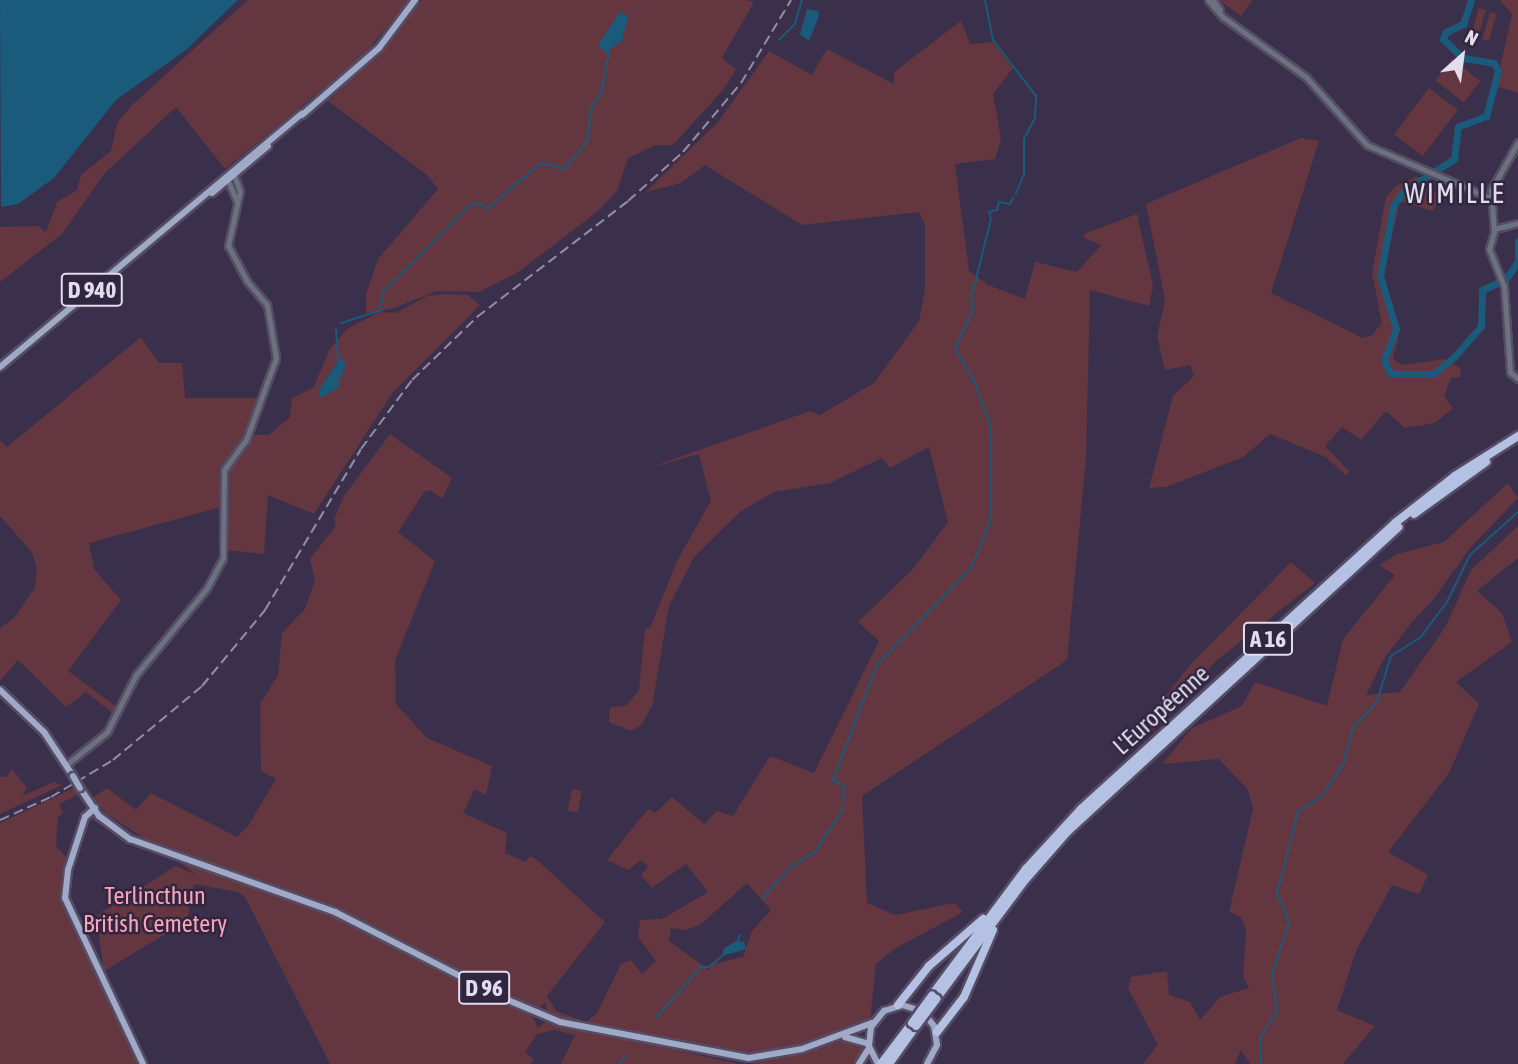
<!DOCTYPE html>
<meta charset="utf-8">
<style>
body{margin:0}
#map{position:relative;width:1518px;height:1064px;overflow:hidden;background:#3a304b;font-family:"Asap Condensed",sans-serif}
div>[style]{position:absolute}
.green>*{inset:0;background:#643640;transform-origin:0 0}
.water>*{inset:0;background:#1a5a7b}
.stream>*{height:2px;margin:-1px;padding:0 1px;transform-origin:1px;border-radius:1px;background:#1a5a7b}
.river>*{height:7px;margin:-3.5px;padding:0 3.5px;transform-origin:3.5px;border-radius:3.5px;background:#1a5a7b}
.roads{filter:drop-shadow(2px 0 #554c65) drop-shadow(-2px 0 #554c65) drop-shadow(0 2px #554c65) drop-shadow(0 -2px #554c65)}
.minor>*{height:5px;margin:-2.5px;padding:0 2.5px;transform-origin:2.5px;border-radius:2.5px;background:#6b717e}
.major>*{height:6px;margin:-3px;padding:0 3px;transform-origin:3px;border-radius:3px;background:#a0aac6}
.highway>*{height:8px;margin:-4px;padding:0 4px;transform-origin:4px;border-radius:4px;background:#b4c1e2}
.rail>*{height:2px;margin-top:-1px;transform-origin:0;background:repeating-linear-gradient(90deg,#958da3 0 10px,transparent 0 15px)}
.bridges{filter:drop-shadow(2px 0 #554c65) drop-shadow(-2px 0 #554c65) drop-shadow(0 2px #554c65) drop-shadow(0 -2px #554c65)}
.major-bridge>*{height:6px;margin:-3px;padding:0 3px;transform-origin:3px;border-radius:3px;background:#a0aac6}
.highway-bridge>*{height:8px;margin:-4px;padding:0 4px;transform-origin:4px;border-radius:4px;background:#b4c1e2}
span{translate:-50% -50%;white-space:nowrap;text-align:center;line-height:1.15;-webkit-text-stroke:5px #302640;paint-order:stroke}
.shield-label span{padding:2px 5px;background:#302640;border:2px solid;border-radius:5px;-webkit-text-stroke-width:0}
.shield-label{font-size:23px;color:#e2dced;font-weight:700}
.street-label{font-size:24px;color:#e2dced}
.park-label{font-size:24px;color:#fca3b7}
.quarter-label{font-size:28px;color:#e2dced;letter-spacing:2px}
.north{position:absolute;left:1427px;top:21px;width:70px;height:70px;-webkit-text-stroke:5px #302640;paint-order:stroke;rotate:28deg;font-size:19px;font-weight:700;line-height:28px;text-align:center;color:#e2dced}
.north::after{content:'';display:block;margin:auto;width:24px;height:32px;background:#e2dced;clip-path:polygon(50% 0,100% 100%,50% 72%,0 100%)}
</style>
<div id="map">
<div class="green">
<div style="clip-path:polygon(248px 0,409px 0,363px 56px,225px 169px,176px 107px,104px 174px,62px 234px,0 282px,0 227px,38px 226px,46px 232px,57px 202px,77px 190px,81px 175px,111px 151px,117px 123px,131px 106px)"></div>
<div style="clip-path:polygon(422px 0,745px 0,754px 2px,722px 58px,736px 69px,723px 90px,673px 145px,656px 145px,628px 158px,617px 191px,597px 212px,517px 273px,479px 292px,437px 291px,394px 308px,366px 313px,366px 295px,378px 259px,438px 189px,427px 175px,328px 101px,387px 47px)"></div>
<div style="clip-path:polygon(1219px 0,1250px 0,1252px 1px,1241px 16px)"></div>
<div style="clip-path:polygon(1500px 0,1518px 0,1518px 93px,1496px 86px,1512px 14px)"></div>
<div style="left:1479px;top:8px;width:7px;height:28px;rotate:16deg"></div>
<div style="left:1490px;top:12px;width:7px;height:28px;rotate:16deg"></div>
<div style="clip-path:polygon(evenodd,961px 21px,970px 44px,993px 42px,1013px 68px,993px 94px,1001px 139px,995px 159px,955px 164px,969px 271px,988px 285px,1025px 299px,1035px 262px,1077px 272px,1101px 245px,1084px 238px,1084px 234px,1137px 214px,1153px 286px,1149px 306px,1090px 290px,1086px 458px,1067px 660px,862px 796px,867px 903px,895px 915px,954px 903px,963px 912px,896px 948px,876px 964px,870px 1021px,797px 1047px,751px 1054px,559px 1020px,547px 1012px,545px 1002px,537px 1010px,518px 1002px,324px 904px,160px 848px,108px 815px,92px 798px,107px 788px,136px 810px,151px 793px,237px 837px,248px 826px,276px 779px,261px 771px,260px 704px,278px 675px,282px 633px,305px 609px,315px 581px,310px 559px,336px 526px,334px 519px,344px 496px,390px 434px,452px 478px,442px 499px,430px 490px,424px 492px,398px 532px,435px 561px,395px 660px,396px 704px,427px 738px,492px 766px,486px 795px,475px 789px,463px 813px,507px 833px,505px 853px,526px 862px,530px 856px,536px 859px,605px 922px,547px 996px,556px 1011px,586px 1022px,597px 1013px,621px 964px,631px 960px,642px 974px,656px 961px,638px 937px,640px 920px,662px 919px,708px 892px,686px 864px,652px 888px,641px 875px,648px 866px,641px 860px,628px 870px,607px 860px,648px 809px,655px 813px,672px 797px,704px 824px,717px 811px,733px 816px,770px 756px,814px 773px,879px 641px,858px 622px,913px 569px,948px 522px,929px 447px,890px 468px,882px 458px,830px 483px,774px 492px,741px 511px,694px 557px,669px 606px,652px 706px,641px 725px,631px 731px,609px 722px,610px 707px,626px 706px,639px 690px,645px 629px,650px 628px,677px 561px,711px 501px,699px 454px,643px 470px,810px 411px,820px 415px,874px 383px,919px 321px,925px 290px,925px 224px,919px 212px,802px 225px,705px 165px,681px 183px,646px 192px,718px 122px,769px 51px,812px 75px,827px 49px,894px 84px,894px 72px,961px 21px,747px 883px,771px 910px,752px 931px,743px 957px,713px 964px,709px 970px,669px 941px,671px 928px,686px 930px,700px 925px,747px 883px)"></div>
<div style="left:1452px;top:59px;width:36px;height:27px;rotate:38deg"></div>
<div style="left:1429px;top:88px;width:36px;height:58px;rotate:37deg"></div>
<div style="clip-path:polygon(1301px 138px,1319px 141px,1271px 293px,1363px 338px,1372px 335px,1382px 323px,1372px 273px,1386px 197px,1396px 186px,1415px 177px,1430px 177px,1422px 183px,1441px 194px,1433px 211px,1400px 201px,1383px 274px,1400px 330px,1393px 359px,1402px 365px,1445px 359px,1461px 369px,1460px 377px,1451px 378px,1444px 396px,1453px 408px,1435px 423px,1405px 428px,1386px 411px,1361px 440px,1342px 427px,1325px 446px,1350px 472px,1345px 475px,1326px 457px,1270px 434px,1243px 457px,1166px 487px,1149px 488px,1173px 396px,1194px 376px,1190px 365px,1165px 370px,1157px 336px,1165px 300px,1146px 204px)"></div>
<div style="clip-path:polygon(444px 294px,468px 295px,480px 305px,393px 392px,314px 514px,268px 495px,264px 554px,226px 550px,225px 506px,89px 543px,94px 569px,121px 600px,68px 671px,118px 708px,115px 715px,86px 692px,66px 707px,18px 660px,0 681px,0 628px,15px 617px,35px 587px,37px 570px,32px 552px,0 516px,0 440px,7px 447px,141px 337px,159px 363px,182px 363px,185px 398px,264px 398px,251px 435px,269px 435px,290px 417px,292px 398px,314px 387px,329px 350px,347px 329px,379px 312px,396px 313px,427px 296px)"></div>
<div style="clip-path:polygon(1508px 483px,1518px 498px,1470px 548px,1433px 600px,1412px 622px,1383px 660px,1366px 695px,1400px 692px,1446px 626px,1471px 570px,1518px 526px,1518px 558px,1477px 591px,1502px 613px,1512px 642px,1456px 682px,1479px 704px,1449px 773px,1388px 852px,1428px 875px,1419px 894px,1392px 885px,1356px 951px,1337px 1010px,1375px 1026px,1343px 1064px,1250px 1064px,1241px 1050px,1235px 1064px,1143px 1064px,1158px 1045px,1128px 988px,1131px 977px,1167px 971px,1169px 995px,1190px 1002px,1200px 1020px,1220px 997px,1249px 988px,1243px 976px,1246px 930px,1241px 917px,1229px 912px,1253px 809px,1248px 790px,1219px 759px,1162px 764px,1192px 728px,1242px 706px,1255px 682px,1327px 706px,1343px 639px,1395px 575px,1379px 565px,1397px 554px,1444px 542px)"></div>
<div style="clip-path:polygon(1291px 562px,1315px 583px,1217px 660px,1159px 726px,1134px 745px,1128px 743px,1191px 664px)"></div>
<div style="clip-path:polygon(12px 769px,27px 788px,22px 796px,54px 782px,62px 785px,0 814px,0 777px,6px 777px)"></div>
<div style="clip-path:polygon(76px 787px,80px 794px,59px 804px,63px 813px,58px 818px,56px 846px,66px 857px,60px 899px,140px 1064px,0 1064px,0 823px)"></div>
<div style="left:572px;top:789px;width:10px;height:22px;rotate:11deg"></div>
<div style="clip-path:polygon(174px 858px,333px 915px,532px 1016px,538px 1028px,546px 1021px,739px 1064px,561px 1064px,575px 1035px,554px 1030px,537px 1034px,525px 1052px,534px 1059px,531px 1064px,330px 1064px,245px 897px,238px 892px,194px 884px,187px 921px,104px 971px,96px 916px,176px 866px,196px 875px)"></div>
<div style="clip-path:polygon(849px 1039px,865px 1044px,862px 1058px,852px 1064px,751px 1064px)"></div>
</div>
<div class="water">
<div style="clip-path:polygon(0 0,238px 0,187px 49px,116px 100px,54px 178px,18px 204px,1px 207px)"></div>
<div style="clip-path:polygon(807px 9px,818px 11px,819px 16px,809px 41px,800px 34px)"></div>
<div style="clip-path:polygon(620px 12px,628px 16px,622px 41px,610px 49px,609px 56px,598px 45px)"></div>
<div style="clip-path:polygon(341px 357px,346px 364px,341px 378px,332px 379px,340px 380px,338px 388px,320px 398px,319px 390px)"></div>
<div style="clip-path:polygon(737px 941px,744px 942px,746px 949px,722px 956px,724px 948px)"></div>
</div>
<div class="stream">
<div style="left:985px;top:0;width:41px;rotate:78.7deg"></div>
<div style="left:993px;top:40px;width:71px;rotate:52.5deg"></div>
<div style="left:1036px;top:96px;width:22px;rotate:93deg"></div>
<div style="left:1035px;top:118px;width:24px;rotate:118deg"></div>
<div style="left:1024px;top:139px;width:35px;rotate:90deg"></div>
<div style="left:1024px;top:174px;width:22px;rotate:112deg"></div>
<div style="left:779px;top:40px;width:23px;rotate:-45deg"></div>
<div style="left:795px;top:24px;width:25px;rotate:-74deg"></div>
<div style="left:381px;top:306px;width:14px;rotate:-82deg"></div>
<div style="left:383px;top:292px;width:123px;rotate:-45deg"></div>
<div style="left:470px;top:205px;width:10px;rotate:-11deg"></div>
<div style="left:480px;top:203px;width:9px;rotate:41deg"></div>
<div style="left:487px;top:209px;width:71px;rotate:-40.4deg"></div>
<div style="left:541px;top:163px;width:24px;rotate:15deg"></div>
<div style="left:564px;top:169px;width:35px;rotate:-50deg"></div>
<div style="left:587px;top:142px;width:33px;rotate:-83deg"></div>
<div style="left:591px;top:109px;width:19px;rotate:-58deg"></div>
<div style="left:601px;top:93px;width:38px;rotate:-79deg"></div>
<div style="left:341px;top:323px;width:43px;rotate:-17.6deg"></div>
<div style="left:336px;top:329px;width:30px;rotate:86deg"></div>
<div style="left:843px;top:802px;width:16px;rotate:-86deg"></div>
<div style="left:844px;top:786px;width:13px;rotate:-151deg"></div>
<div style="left:833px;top:780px;width:123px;rotate:-69.1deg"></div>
<div style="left:877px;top:665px;width:136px;rotate:-45.9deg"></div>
<div style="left:972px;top:567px;width:53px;rotate:-68.8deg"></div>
<div style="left:991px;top:518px;width:94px;rotate:-90.6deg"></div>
<div style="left:990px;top:424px;width:46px;rotate:-110.4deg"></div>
<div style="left:974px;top:381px;width:38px;rotate:-120deg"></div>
<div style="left:955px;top:348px;width:41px;rotate:-64.1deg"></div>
<div style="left:973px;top:311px;width:12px;rotate:-99deg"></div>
<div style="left:971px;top:299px;width:82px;rotate:-76deg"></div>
<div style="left:991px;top:219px;width:7px;rotate:-106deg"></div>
<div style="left:989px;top:212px;width:8px;rotate:-14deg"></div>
<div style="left:997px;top:210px;width:8px;rotate:-76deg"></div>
<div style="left:999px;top:202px;width:11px;rotate:10deg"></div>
<div style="left:1010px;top:204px;width:7px;rotate:-63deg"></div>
<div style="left:762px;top:899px;width:42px;rotate:-47.9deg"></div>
<div style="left:790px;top:868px;width:30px;rotate:-33deg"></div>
<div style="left:815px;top:852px;width:53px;rotate:-56.6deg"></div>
<div style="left:737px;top:943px;width:9px;rotate:-72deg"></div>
<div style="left:656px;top:1018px;width:68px;rotate:-48.6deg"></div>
<div style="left:701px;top:967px;width:8px"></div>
<div style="left:709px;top:967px;width:17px;rotate:-40deg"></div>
<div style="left:619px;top:1064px;width:9px;rotate:-54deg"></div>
<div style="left:1261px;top:1064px;width:26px;rotate:-92deg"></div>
<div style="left:1260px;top:1038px;width:31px;rotate:-57deg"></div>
<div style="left:1277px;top:1012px;width:38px;rotate:-97deg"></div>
<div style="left:1272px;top:974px;width:55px;rotate:-71.9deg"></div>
<div style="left:1289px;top:922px;width:31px;rotate:-112deg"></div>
<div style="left:1277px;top:893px;width:85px;rotate:-75.6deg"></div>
<div style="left:1298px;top:811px;width:28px;rotate:-32deg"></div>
<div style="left:1322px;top:796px;width:37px;rotate:-56deg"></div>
<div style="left:1343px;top:765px;width:38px;rotate:-75deg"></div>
<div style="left:1353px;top:728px;width:35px;rotate:-47deg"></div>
<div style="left:1377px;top:702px;width:48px;rotate:-73.1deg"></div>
<div style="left:1391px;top:656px;width:34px;rotate:-32deg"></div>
<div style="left:1420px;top:638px;width:45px;rotate:-53.1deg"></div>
<div style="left:1447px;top:602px;width:52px;rotate:-63.9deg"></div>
<div style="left:1470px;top:555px;width:64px;rotate:-41.9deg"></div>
</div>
<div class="river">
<div style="left:1471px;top:0;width:25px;rotate:108deg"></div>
<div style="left:1463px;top:24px;width:19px;rotate:155deg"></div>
<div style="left:1446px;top:32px;width:8px;rotate:113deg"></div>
<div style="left:1443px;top:39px;width:28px;rotate:44deg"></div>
<div style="left:1463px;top:58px;width:31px;rotate:9deg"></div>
<div style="left:1494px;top:63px;width:9px;rotate:63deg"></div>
<div style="left:1498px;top:71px;width:47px;rotate:104.9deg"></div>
<div style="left:1486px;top:116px;width:30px;rotate:159deg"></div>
<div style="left:1458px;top:127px;width:32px;rotate:97deg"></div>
<div style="left:1454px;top:159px;width:59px;rotate:147.4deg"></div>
<div style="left:1404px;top:191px;width:19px;rotate:126deg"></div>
<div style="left:1393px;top:206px;width:71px;rotate:100.5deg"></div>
<div style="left:1380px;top:276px;width:55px;rotate:73.2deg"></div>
<div style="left:1396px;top:329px;width:34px;rotate:111deg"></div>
<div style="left:1384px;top:361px;width:15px;rotate:62deg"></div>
<div style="left:1391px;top:374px;width:42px"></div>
<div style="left:1433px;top:374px;width:28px;rotate:-39deg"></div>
<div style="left:1455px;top:356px;width:40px;rotate:-49deg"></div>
<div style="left:1481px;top:326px;width:36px;rotate:-88deg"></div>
<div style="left:1482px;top:290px;width:26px;rotate:-25deg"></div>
<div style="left:1506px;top:279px;width:22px;rotate:-56deg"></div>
<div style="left:1518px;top:241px;width:16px;rotate:90deg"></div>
</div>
<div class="roads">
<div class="minor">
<div style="left:1208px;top:0;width:23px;rotate:49deg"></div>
<div style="left:1223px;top:17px;width:102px;rotate:35.9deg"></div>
<div style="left:1306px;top:77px;width:91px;rotate:48.1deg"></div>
<div style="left:1367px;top:145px;width:134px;rotate:23.3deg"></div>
<div style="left:1213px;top:0;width:12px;rotate:55deg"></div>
<div style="left:1518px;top:142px;width:55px;rotate:119.4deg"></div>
<div style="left:1491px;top:190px;width:42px;rotate:85.9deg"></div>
<div style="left:1494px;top:232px;width:18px;rotate:106deg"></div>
<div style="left:1489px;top:249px;width:40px;rotate:68deg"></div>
<div style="left:1504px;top:286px;width:86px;rotate:86deg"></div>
<div style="left:1510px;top:372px;width:11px;rotate:41deg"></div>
<div style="left:227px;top:179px;width:24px;rotate:66deg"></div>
<div style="left:1494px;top:229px;width:25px;rotate:-14deg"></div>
<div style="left:66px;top:765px;width:53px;rotate:-38.8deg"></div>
<div style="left:107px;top:732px;width:64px;rotate:-63deg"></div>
<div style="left:136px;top:675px;width:112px;rotate:-50.8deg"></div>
<div style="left:207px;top:588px;width:34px;rotate:-62deg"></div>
<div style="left:223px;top:558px;width:88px;rotate:-89.3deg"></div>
<div style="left:224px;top:470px;width:37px;rotate:-54deg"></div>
<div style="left:246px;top:440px;width:87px;rotate:-69.9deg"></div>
<div style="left:276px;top:358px;width:54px;rotate:-99.6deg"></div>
<div style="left:267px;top:305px;width:31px;rotate:-130deg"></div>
<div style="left:247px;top:281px;width:40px;rotate:-118deg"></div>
<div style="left:228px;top:246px;width:56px;rotate:-77.7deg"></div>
<div style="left:240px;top:191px;width:19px;rotate:-111deg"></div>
</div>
<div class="major">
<div style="left:302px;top:115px;width:102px;rotate:-41deg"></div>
<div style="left:379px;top:48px;width:60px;rotate:-53.1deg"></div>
<div style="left:212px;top:193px;width:73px;rotate:-40deg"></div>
<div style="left:0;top:367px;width:394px;rotate:-40deg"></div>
<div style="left:0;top:690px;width:61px;rotate:43.7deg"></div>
<div style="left:44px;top:732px;width:53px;rotate:56.6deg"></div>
<div style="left:80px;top:788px;width:34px;rotate:56deg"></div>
<div style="left:99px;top:816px;width:39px;rotate:37deg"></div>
<div style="left:130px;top:839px;width:218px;rotate:19.6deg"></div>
<div style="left:335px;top:912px;width:189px;rotate:27.1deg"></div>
<div style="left:503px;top:998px;width:62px;rotate:22.8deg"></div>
<div style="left:560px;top:1022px;width:192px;rotate:10.8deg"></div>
<div style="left:749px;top:1058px;width:54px;rotate:-9.6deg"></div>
<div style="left:802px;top:1049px;width:75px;rotate:-20.4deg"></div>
<div style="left:95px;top:808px;width:13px;rotate:138deg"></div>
<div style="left:85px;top:817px;width:56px;rotate:107.8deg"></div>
<div style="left:68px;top:870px;width:28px;rotate:96deg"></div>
<div style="left:65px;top:898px;width:183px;rotate:64.8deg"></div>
<div style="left:845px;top:1037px;width:25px;rotate:16deg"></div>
<div style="left:859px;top:1064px;width:19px;rotate:-58deg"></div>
<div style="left:878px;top:1064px;width:20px;rotate:-117deg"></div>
<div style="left:869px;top:1046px;width:19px;rotate:-84deg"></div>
<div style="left:871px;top:1027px;width:21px;rotate:-51deg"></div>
<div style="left:884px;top:1011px;width:19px;rotate:-18deg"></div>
<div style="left:902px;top:1005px;width:21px;rotate:17deg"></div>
<div style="left:922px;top:1011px;width:19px;rotate:51deg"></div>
<div style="left:934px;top:1026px;width:19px;rotate:81deg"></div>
<div style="left:937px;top:1045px;width:21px;rotate:118deg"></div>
</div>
<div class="highway">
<div style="left:1414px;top:514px;width:89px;rotate:-35.8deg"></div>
<div style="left:932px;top:995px;width:157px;rotate:-53.3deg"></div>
<div style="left:1026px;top:869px;width:81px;rotate:-47.5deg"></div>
<div style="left:1081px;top:809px;width:425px;rotate:-42.3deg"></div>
<div style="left:1395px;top:523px;width:76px;rotate:-38.1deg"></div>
<div style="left:1455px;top:476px;width:75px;rotate:-32.4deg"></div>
<div style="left:936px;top:999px;width:149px;rotate:-53.2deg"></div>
<div style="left:1025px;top:880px;width:65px;rotate:-48.7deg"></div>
<div style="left:1068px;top:831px;width:449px;rotate:-42.6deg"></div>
<div style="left:898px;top:1005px;width:50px;rotate:-51.5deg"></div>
<div style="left:929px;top:966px;width:72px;rotate:-41deg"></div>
<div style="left:937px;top:1032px;width:44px;rotate:-52.4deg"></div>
<div style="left:964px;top:997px;width:73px;rotate:-66.6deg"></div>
<div style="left:881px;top:1064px;width:51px;rotate:-52.9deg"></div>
<div style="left:889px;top:1064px;width:47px;rotate:-54.6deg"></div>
</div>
</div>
<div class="rail">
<div style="left:0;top:820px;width:56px;rotate:-24.3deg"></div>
<div style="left:51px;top:797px;width:72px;rotate:-30.8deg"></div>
<div style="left:113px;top:760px;width:116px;rotate:-39.7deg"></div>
<div style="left:202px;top:686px;width:99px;rotate:-50.3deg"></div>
<div style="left:265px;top:610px;width:187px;rotate:-59.2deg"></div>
<div style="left:361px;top:449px;width:86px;rotate:-53.5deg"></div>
<div style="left:412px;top:380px;width:91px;rotate:-44.1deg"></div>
<div style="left:477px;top:317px;width:190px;rotate:-37.5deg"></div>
<div style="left:628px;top:201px;width:74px;rotate:-41.7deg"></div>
<div style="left:683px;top:152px;width:90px;rotate:-50deg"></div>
<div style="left:741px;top:83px;width:97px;rotate:-58.9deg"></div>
</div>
<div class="bridges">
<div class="major-bridge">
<div style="left:73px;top:776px;width:14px;rotate:60deg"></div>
</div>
<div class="highway-bridge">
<div style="left:912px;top:1023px;width:34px;rotate:-54deg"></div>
<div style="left:916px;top:1026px;width:34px;rotate:-53deg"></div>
</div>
</div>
<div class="shield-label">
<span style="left:92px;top:290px">D 940</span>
<span style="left:1268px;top:639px">A 16</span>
<span style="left:484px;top:988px">D 96</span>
</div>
<div class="street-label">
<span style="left:1161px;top:710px;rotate:-42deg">L'Européenne</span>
</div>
<div class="park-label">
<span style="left:155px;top:910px">Terlincthun<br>British Cemetery</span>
</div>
<div class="quarter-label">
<span style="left:1455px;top:193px">WIMILLE</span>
</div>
<div class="north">N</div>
</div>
